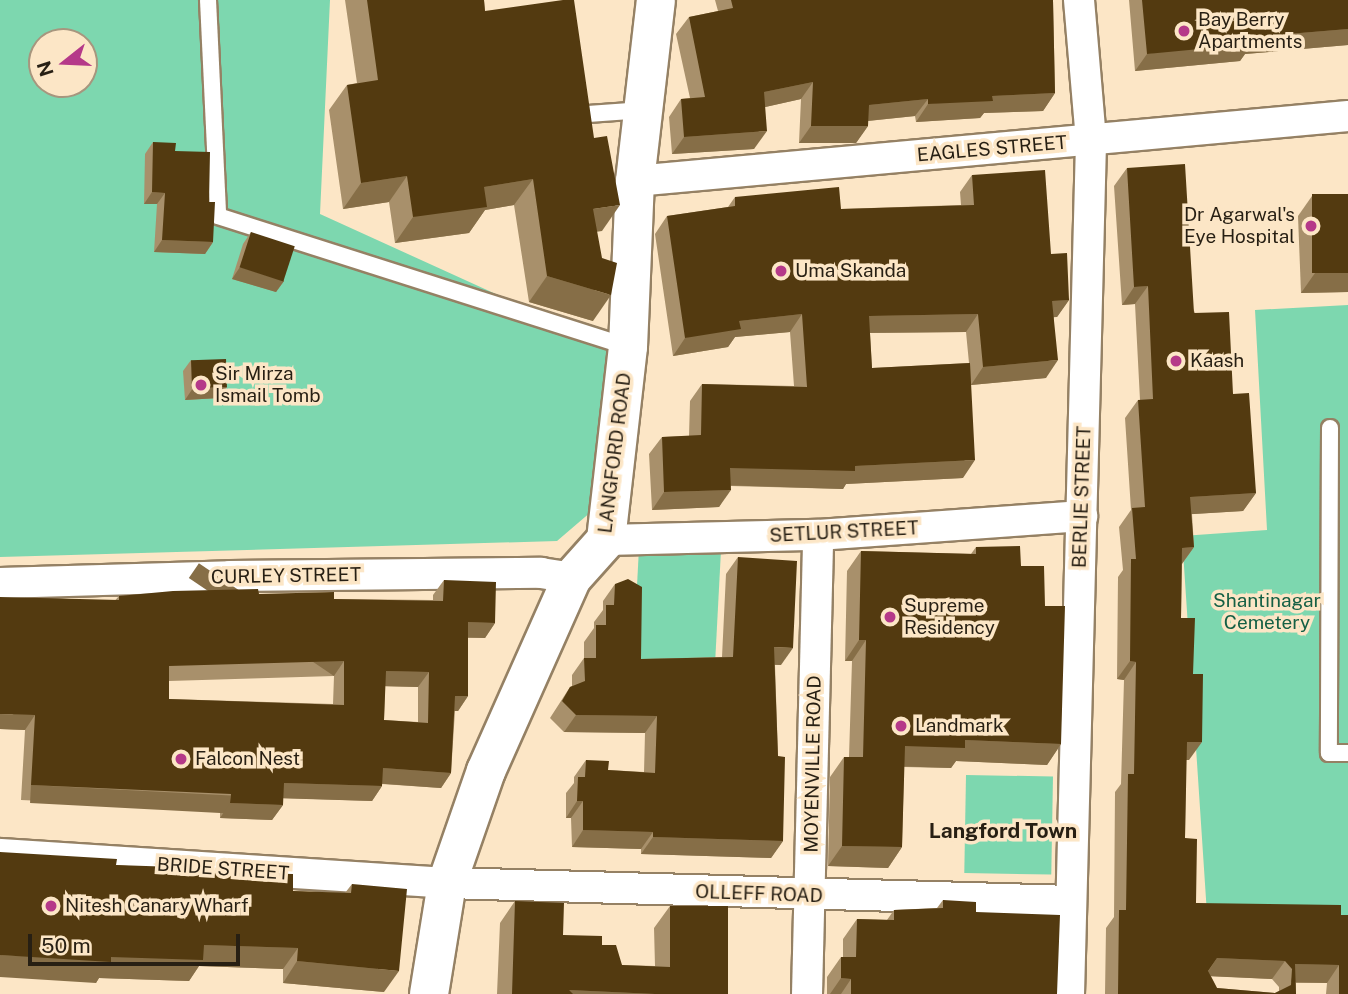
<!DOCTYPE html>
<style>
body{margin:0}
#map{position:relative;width:1348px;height:994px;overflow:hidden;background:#fce6c6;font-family:"Public Sans",sans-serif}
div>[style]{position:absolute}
.green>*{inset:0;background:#7dd7af;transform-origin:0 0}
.roads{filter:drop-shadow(2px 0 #958164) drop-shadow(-2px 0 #958164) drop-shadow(0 2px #958164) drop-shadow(0 -2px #958164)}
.lane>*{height:16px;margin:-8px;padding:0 8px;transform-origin:8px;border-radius:8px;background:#fff}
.street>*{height:30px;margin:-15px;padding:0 15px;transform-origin:15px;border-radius:15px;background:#fff}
.secondary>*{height:38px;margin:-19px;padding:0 19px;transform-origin:19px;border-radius:19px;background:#fff}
.wall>*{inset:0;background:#a8906b}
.shaded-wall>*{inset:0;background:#866e47;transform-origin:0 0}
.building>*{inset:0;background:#533a10;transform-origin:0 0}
.dots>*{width:19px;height:19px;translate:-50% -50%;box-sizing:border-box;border:4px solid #fce6c6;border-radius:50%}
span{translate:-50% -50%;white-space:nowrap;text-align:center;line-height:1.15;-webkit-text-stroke:7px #fce6c6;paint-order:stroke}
.poi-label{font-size:19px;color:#271f13}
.left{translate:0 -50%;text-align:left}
.right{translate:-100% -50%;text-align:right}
.street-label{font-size:19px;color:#271f13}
.park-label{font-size:19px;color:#156045}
.neighbourhood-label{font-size:21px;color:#271f13;font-weight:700}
.north{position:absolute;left:28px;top:28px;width:70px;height:70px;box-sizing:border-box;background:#fce6c6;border:2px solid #a7967e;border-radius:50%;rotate:252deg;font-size:19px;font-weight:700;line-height:28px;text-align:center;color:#271f13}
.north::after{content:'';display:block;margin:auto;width:24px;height:32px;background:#b53989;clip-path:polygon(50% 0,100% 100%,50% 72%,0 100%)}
.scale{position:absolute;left:28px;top:934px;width:212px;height:32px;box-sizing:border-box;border:4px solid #271f13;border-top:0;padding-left:9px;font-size:21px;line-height:24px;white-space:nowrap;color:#271f13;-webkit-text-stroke:5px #fce6c6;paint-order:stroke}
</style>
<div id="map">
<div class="green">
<div style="clip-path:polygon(evenodd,0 0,330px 0,320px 214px,498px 295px,609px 333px,592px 511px,557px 541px,0 557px,0 0,42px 42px,84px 42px,84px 84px,42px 84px,42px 42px)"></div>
<div style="clip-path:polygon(1348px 305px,1348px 915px,1207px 914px,1182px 536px,1267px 530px,1255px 310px)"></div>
<div style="left:721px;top:550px;width:118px;height:82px;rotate:93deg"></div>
<div style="left:966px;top:775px;width:87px;height:98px;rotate:1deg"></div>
</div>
<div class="roads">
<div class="lane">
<div style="left:208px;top:0;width:216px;rotate:87.3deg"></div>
<div style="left:218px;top:216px;width:430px;rotate:17.7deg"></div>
<div style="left:588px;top:114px;width:56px;rotate:-4.1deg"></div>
<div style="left:1330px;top:428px;width:325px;rotate:90.2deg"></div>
<div style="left:1329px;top:753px;width:19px"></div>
</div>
<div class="street">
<div style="left:635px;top:181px;width:716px;rotate:-5.21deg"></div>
<div style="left:606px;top:540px;width:212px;rotate:-1.4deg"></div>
<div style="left:818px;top:535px;width:265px;rotate:-4.1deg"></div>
<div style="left:0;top:583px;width:230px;rotate:-1.7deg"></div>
<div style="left:230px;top:576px;width:311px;rotate:-0.6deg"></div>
<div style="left:541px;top:573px;width:31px;rotate:9deg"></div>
<div style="left:0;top:854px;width:448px;rotate:3.7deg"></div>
<div style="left:447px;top:883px;width:624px;rotate:1.65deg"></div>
<div style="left:807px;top:994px;width:459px;rotate:-88.6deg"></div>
<div style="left:1069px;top:994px;width:854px;rotate:-88.52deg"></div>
<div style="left:1091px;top:140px;width:141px;rotate:-94.9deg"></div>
</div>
<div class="secondary">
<div style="left:429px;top:994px;width:112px;rotate:-80.8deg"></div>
<div style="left:447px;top:883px;width:119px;rotate:-70.8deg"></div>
<div style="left:486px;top:771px;width:211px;rotate:-66deg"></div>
<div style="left:572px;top:578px;width:51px;rotate:-48.2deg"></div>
<div style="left:606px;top:540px;width:194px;rotate:-83.5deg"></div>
<div style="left:628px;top:347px;width:166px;rotate:-87.6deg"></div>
<div style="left:635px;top:181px;width:182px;rotate:-83.4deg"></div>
</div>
</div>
<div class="wall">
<div style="clip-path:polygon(345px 0,484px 0,485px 11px,602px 231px,597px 231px,593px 321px,529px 302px,514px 205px,485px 210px,469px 233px,395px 243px,389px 202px,343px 209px,329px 110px,347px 85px,357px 83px)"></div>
<div style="clip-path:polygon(715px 0,1053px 0,1055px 93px,1043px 111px,984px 113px,980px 118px,916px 122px,915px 116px,868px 121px,868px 126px,856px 143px,799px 143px,801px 99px,765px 107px,754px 149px,672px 154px,669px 117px,681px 99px,690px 98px,676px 34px,689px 17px,718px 11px)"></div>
<div style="clip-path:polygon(1129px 0,1348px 0,1348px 45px,1245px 54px,1240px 61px,1135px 71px)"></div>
<div style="clip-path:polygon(153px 142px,175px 151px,209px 202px,213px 242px,205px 254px,154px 252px,157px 204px,144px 204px,145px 154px)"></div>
<div style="clip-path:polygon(evenodd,1127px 168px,1233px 394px,1256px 493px,1243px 511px,1192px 514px,1194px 547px,1182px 564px,1181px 618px,1189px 760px,1186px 760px,1185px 838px,1196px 903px,1341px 915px,1348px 994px,1326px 994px,1327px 983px,1296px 983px,1296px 994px,1105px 994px,1106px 928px,1114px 917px,1115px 792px,1121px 784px,1124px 680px,1117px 679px,1118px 577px,1123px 570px,1119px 527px,1131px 510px,1125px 418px,1138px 400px,1140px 400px,1135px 304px,1122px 305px,1114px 186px,1127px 168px,1211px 976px,1272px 979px,1279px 987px,1279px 991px,1275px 993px,1217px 988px,1211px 976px)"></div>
<div style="clip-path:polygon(evenodd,972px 175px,1051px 254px,1069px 300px,1057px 317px,1054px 317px,1046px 378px,971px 385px,963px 478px,846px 484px,843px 489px,731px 486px,719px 507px,652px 510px,649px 454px,662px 437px,689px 436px,690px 401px,702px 384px,794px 386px,790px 332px,735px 337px,728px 347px,673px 356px,655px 234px,667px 216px,728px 207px,735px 197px,841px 209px,961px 205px,960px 192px,972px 175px,966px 332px,969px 363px,872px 368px,870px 333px,966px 332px)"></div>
<div style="clip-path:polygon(1312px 196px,1348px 292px,1301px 293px,1298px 216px)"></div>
<div style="clip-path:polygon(251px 232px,284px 281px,276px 292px,232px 279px,243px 244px)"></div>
<div style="clip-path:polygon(191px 360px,227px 387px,219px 398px,185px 400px,183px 371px)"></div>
<div style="clip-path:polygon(976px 547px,1021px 566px,1045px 606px,1061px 744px,1047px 765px,956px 761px,951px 768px,904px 767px,902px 847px,888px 868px,828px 866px,830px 777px,844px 757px,849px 757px,852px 661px,845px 661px,847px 571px,861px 551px,971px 554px)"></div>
<div style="clip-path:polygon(738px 557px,781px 665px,775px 665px,778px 756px,783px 841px,771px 858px,641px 854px,641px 849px,572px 847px,571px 818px,566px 818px,566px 793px,574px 783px,574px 777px,586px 760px,608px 770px,644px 772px,645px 733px,564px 732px,550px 718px,570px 687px,572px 686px,572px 675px,584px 658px,584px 642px,594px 628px,594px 622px,603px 610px,603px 601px,615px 584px,641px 659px,722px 657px,726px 574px)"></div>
<div style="clip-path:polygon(evenodd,444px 580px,495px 623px,485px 638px,468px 638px,468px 696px,458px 711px,455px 711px,451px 773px,441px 788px,382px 784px,382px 786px,372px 801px,283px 798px,283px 805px,272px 820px,220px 818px,220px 809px,21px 800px,25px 730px,0 729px,119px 596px,259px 594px,334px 599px,433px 600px,433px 595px,444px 580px,334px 676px,333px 704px,169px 699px,169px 681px,334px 676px,444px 580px,385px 686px,418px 687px,418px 722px,384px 720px,385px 686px)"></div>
<div style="clip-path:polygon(116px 865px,205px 872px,293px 891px,345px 893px,352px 884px,384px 992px,283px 983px,283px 969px,199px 966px,189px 981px,99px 978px,96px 983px)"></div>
<div style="clip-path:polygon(943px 900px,976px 912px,1057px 994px,827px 994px,827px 977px,841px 957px,843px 957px,843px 939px,857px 919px,887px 920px,894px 910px,937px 908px)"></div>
<div style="clip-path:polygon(515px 901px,563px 935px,602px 945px,622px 965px,655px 966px,654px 928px,670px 906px,728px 994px,497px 994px,500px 923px)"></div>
</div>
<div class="shaded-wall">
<div style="clip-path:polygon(1348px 29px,1348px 45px,1245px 54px,1240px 61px,1135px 71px,1147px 54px,1252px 37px)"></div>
<div style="clip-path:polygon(813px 82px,801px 99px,752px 110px,764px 92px)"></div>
<div style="clip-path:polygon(1055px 93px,1043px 111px,984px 113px,980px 118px,916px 122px,928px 104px,992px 96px)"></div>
<div style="clip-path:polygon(928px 99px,915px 116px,857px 122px,869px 105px)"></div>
<div style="clip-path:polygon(811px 126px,868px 126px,856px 143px,799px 143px)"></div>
<div style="clip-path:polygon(767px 131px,754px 149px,672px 154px,684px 137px)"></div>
<div style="clip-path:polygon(407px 176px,389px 202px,343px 209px,361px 183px)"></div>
<div style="clip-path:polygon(533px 179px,514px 205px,485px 210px,469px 233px,395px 243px,413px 217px,484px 187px)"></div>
<div style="clip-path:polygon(152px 192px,165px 193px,157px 204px,144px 204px)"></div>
<div style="clip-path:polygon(620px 205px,602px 231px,575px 235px,593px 209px)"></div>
<div style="clip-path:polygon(162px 240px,213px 242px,205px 254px,154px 252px)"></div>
<div style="clip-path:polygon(240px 267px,284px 281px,276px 292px,232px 279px)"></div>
<div style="clip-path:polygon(1315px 273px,1348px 273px,1348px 292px,1301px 293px)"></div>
<div style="clip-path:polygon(547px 276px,611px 295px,593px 321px,529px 302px)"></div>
<div style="clip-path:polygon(1148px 286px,1135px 304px,1122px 305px,1134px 287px)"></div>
<div style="clip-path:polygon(1069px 300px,1057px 317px,1040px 318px,1052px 301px)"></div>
<div style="clip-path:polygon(802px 314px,790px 332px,735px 337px,728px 347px,673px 356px,685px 338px,739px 321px)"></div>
<div style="clip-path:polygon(978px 314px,966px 332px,857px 333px,869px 316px)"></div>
<div style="clip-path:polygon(1058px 360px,1046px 378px,971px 385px,983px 367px)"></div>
<div style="clip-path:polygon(227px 387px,219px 398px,185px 400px,193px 388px)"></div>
<div style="clip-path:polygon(975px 460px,963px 478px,846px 484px,843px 489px,718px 485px,730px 468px,855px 466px)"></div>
<div style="clip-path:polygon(731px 490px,719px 507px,652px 510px,664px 492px)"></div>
<div style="clip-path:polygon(1256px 493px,1243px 511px,1178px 515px,1190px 497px)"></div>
<div style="clip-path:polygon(1194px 547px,1181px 565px,1182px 548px)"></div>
<div style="clip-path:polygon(468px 622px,495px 623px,485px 638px,458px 637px)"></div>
<div style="clip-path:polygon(859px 640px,866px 640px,852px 661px,845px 661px)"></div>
<div style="clip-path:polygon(774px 647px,793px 648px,781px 665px,762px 664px)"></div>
<div style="left:344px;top:661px;width:18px;height:175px;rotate:124deg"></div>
<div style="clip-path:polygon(1130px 661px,1136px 662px,1124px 680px,1117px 679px)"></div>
<div style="clip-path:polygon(386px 671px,429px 672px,418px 687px,375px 686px)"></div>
<div style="clip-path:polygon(455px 696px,468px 696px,458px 711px,445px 711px)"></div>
<div style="clip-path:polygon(0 714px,35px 715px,25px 730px,0 729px)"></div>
<div style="clip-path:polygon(576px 715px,657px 716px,645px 733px,564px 732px)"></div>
<div style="clip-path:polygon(965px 740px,1061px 744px,1047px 765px,956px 761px,951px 768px,890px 766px,905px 746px)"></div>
<div style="clip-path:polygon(1187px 742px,1202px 742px,1189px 760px,1174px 760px)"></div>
<div style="clip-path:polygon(383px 768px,451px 773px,441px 788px,372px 783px)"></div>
<div style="clip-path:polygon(284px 783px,382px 786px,372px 801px,273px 798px)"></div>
<div style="left:31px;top:785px;width:200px;height:18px;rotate:3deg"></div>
<div style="clip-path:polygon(577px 801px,583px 801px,571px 818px,566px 818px)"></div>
<div style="clip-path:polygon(230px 803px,283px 805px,272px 820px,220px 818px)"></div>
<div style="clip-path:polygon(583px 830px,653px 832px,641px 849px,572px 847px)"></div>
<div style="clip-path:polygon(653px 837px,783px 841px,771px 858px,641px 854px)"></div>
<div style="clip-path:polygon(842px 846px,902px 847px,888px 868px,828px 866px)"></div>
<div style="clip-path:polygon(204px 945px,298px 948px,283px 969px,199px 966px,189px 981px,99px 978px,96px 983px,0 977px,0 955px,111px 957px)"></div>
<div style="clip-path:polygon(1217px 958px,1285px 961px,1272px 979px,1205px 976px)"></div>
<div style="clip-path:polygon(297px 961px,399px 971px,384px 992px,283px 983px)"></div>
<div style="clip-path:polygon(1295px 964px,1339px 965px,1327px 983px,1291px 982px)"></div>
<div style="clip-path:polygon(841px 978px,851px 979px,841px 994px,830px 994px)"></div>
<div style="clip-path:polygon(569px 990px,655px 994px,566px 994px)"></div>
</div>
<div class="building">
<div style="clip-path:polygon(367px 0,484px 0,485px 11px,563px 0,574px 0,594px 138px,607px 136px,620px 205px,593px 209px,602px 258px,617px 263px,611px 295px,547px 276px,533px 179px,484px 187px,487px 207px,413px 217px,407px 176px,361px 183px,347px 85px,378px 80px)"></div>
<div style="clip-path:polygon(731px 0,1053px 0,1055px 93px,992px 96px,993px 101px,928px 104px,928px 99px,869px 105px,868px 126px,811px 126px,813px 82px,764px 92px,767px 131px,684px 137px,681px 99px,705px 97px,689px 17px,733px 8px)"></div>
<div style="clip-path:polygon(1142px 0,1348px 0,1348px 29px,1252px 37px,1252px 44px,1147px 54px)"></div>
<div style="clip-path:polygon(153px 142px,176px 143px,175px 151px,210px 152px,209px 202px,215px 202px,213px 242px,162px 240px,165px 193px,152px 192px)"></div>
<div style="clip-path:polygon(evenodd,1185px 164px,1194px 313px,1229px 312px,1233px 394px,1249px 393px,1256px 493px,1190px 497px,1194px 547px,1182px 548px,1181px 618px,1195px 618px,1193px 674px,1203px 674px,1202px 742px,1187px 742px,1185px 838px,1197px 839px,1196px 903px,1341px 905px,1341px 915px,1348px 915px,1348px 994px,1339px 994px,1339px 965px,1295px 964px,1296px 994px,1118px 994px,1119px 910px,1126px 910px,1128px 774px,1134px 774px,1136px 662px,1130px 661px,1131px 559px,1136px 559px,1132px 508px,1145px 507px,1138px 400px,1153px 399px,1148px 286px,1134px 287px,1127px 168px,1185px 164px,1217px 958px,1285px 961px,1292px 969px,1291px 985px,1275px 993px,1217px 988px,1208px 971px,1217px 958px)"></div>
<div style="clip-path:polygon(1045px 170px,1051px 254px,1067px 253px,1069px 300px,1052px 301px,1058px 360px,983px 367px,978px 314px,869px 316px,872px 368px,970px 363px,975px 460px,855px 466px,855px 471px,730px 468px,731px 490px,664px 492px,662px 437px,701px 435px,702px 384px,807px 387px,802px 314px,739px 321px,741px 329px,685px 338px,667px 216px,735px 206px,735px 197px,839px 187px,841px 209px,974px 205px,972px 175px)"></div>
<div style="left:1348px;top:194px;width:79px;height:36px;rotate:90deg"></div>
<div style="left:251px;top:232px;width:46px;height:37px;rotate:18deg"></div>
<div style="left:226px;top:359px;width:28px;height:35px;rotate:88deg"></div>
<div style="clip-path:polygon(1020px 546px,1021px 566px,1044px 566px,1045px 606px,1065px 606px,1061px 744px,965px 740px,965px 748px,905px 746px,902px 847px,842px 846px,844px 757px,863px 757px,866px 640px,859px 640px,861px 551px,976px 554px,976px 547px)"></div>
<div style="clip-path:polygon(738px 557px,797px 561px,793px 648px,774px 647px,778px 756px,785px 757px,783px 841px,653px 837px,653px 832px,583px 830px,583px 801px,577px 801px,578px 777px,585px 777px,586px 760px,609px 761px,608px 770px,655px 773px,657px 716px,576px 715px,562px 701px,570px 687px,585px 681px,584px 658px,596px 658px,596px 625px,606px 625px,606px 605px,614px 605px,615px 584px,628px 579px,642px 587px,641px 659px,733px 657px)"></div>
<div style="clip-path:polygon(evenodd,444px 580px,496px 582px,495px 623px,468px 622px,468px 696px,455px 696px,451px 773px,383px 768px,382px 786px,284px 783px,283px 805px,230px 803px,231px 794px,31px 785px,35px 715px,0 714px,0 597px,119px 600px,119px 596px,173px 591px,258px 589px,259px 594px,334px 592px,334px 599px,443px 601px,444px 580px,344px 661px,344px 705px,169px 699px,169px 666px,344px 661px,444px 580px,386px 671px,429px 672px,428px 723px,384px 720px,386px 671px)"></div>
<div style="clip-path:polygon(0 852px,117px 859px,116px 865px,205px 868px,205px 872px,293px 874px,293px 891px,351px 893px,352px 884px,407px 889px,399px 971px,297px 961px,298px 948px,204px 945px,203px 960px,111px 957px,111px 962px,0 955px)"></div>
<div style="clip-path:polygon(943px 900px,976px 902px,976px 912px,1060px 915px,1057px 994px,851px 994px,851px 979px,841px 978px,841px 957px,856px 957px,857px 919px,894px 920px,894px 910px,943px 908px)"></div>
<div style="clip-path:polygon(515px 901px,564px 903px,563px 935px,602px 936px,602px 945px,616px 945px,622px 965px,670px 967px,670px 906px,728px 906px,728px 994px,655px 994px,569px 990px,573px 994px,512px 994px)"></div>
</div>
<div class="dots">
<div style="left:1184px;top:31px;background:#b53989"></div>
<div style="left:1311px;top:226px;background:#b53989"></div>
<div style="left:781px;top:271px;background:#b53989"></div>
<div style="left:1176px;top:361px;background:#b53989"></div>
<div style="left:201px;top:385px;background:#b53989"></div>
<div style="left:890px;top:617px;background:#b53989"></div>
<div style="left:901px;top:726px;background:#b53989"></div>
<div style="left:181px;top:759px;background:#b53989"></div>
<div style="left:51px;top:906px;background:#b53989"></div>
</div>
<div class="poi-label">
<span class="left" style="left:1198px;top:31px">Bay Berry<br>Apartments</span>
<span class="right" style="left:1295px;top:226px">Dr Agarwal's<br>Eye Hospital</span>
<span class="left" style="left:795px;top:271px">Uma Skanda</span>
<span class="left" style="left:1190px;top:361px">Kaash</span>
<span class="left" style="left:215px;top:385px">Sir Mirza<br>Ismail Tomb</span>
<span class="left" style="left:904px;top:617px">Supreme<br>Residency</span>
<span class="left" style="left:915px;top:726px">Landmark</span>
<span class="left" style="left:195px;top:759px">Falcon Nest</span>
<span class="left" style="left:65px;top:906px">Nitesh Canary Wharf</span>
</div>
<div class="street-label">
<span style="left:992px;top:149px;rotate:-5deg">EAGLES STREET</span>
<span style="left:615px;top:453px;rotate:-83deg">LANGFORD ROAD</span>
<span style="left:1082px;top:497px;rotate:-88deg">BERLIE STREET</span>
<span style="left:844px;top:532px;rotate:-3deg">SETLUR STREET</span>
<span style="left:286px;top:576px;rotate:-1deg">CURLEY STREET</span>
<span style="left:813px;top:764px;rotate:-89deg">MOYENVILLE ROAD</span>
<span style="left:223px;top:869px;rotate:4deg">BRIDE STREET</span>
<span style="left:759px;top:894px;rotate:2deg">OLLEFF ROAD</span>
</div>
<div class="park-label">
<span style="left:1267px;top:612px">Shantinagar<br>Cemetery</span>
</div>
<div class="neighbourhood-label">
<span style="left:1003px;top:831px">Langford Town</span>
</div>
<div class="north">N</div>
<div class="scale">50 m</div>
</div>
